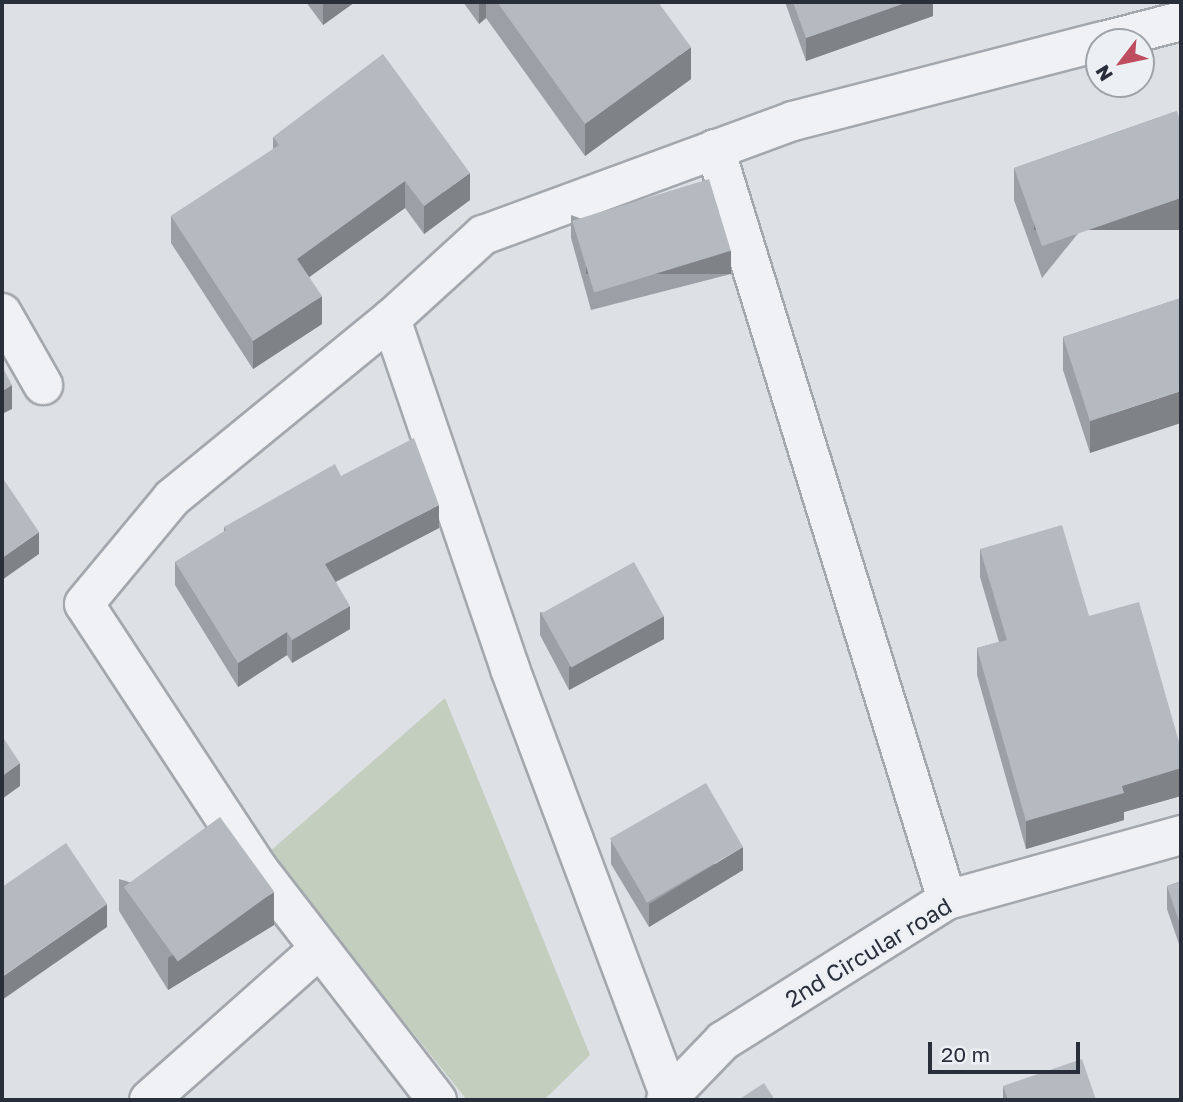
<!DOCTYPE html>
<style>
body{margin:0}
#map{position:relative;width:1183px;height:1102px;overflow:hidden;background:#dde0e5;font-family:"Golos Text",sans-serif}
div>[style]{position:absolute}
.green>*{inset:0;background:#c3cebf}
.roads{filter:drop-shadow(2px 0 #a3a7ae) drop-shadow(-2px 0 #a3a7ae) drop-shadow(0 2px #a3a7ae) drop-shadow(0 -2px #a3a7ae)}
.minor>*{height:38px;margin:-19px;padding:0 19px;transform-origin:19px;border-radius:19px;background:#eff1f4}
.wall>*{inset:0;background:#9ca0a6}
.shaded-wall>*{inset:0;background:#7f8287;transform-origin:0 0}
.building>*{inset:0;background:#b5bac1;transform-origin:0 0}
span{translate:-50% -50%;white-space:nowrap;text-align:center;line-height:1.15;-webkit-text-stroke:5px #eceff3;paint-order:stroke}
.street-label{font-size:23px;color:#282f3a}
.frame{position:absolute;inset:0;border:4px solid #282f3a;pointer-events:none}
.north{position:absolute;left:1085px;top:28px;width:70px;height:70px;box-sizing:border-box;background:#eceff3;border:2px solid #9ea2a9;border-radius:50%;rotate:238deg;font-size:19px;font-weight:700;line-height:28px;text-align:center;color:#282f3a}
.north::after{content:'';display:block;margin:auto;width:24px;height:32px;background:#be4e5f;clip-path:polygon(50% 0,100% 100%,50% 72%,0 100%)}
.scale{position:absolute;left:928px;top:1042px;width:152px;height:32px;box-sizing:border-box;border:4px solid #282f3a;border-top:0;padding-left:9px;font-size:21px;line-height:24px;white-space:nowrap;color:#282f3a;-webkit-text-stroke:5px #eceff3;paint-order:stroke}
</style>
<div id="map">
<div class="green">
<div style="clip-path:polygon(445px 698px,590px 1055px,544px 1100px,467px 1100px,268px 853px)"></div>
</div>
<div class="roads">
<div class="minor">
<div style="left:1100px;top:42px;width:84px;rotate:-14.5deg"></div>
<div style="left:715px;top:149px;width:786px;rotate:72.83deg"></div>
<div style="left:2px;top:313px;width:83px;rotate:60.3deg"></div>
<div style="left:391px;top:319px;width:370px;rotate:71.2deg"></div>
<div style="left:510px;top:669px;width:457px;rotate:69.5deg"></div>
<div style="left:149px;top:1100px;width:226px;rotate:-41.6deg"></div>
<div style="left:437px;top:1100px;width:291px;rotate:-127.7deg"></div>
<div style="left:259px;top:870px;width:318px;rotate:-123.3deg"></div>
<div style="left:84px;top:604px;width:138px;rotate:-50.3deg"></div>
<div style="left:172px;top:498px;width:283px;rotate:-39.3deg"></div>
<div style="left:391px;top:319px;width:125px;rotate:-42.4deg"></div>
<div style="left:483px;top:235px;width:330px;rotate:-20.2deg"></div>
<div style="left:793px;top:121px;width:316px;rotate:-14.5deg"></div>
<div style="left:666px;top:1100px;width:82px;rotate:-46deg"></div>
<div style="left:723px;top:1041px;width:265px;rotate:-32.2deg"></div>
<div style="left:947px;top:900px;width:243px;rotate:-15.5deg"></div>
</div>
</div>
<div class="wall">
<div style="clip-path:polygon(306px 2px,355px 2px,323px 25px)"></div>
<div style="clip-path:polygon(463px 2px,658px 2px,691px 79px,585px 156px,486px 18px,479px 24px)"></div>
<div style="clip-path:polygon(785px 2px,933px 2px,933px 16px,806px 61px)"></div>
<div style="clip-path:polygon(1177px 111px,1042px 278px,1014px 200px,1014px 168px)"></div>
<div style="clip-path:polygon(273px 137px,470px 200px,424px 234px,405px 208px,309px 277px,322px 324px,253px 369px,171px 243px,171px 216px,273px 150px)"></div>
<div style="clip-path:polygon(571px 215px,731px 274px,591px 310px,571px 238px)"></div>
<div style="clip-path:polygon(1181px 298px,1090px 453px,1063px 370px,1063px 337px)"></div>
<div style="clip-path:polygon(341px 476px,439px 528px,336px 582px,350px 629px,292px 663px,287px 655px,238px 687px,175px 585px,175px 562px,224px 532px,224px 527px)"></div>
<div style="clip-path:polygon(980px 549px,1089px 616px,1181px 749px,1181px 796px,1124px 812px,1124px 820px,1026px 849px,977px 675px,977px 648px,999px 642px,980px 577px)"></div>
<div style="clip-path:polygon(540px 612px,664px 639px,569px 690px,540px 635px)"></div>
<div style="clip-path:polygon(611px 841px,743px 870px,649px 927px,611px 864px)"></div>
<div style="clip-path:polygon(119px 879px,274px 925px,168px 990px,119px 911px)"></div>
<div style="clip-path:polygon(1181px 881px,1181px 950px,1167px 909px,1167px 886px)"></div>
<div style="clip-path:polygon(1003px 1086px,1096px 1100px,1003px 1100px)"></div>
</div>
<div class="shaded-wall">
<div style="clip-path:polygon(323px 2px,355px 2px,323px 25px)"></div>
<div style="clip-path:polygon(479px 2px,486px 2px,486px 18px,479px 24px)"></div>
<div style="clip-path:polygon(908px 2px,933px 2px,933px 16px,806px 61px,806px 38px)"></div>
<div style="clip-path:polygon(691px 47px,691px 79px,585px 156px,585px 124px)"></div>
<div style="clip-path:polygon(470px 173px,470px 200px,424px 234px,424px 206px)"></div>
<div style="clip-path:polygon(405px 181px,405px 208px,297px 286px,297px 259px)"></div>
<div style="left:1181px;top:198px;width:32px;height:147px;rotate:90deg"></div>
<div style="left:731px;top:251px;width:23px;height:145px;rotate:90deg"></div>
<div style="clip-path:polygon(322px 296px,322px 324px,253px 369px,253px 341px)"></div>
<div style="clip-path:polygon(12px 385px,12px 409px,2px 414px,2px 391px)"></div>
<div style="clip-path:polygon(1181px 391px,1181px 423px,1090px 453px,1090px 421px)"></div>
<div style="clip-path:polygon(439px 505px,439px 528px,325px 587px,325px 564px)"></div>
<div style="clip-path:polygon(39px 532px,39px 554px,2px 580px,2px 558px)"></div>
<div style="clip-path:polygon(350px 606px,350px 629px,292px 663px,292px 640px)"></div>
<div style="clip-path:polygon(664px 616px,664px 639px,569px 690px,569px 667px)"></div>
<div style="clip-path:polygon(287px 632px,287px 655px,238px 687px,238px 663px)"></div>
<div style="clip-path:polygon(20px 763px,20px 786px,2px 799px,2px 776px)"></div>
<div style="clip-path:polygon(1181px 768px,1181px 796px,1124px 812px,1124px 820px,1026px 849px,1026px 821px,1122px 786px)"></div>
<div style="clip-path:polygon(743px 847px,743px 870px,649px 927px,649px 904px)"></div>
<div style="clip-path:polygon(274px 892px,274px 925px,168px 990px,168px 958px)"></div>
<div style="clip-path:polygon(107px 904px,107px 927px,2px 1000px,2px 977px)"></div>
</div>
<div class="building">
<div style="clip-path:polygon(497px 2px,658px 2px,691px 47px,585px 124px)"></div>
<div style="clip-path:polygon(793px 2px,908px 2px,806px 38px)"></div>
<div style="clip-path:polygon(383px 54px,470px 173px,424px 206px,405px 181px,297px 259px,322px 296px,253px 341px,171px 216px,279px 145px,273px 137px)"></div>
<div style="clip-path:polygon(1177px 111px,1181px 124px,1181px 198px,1042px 246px,1014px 168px)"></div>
<div style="left:709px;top:179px;width:75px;height:143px;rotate:73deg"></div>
<div style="clip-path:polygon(1181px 298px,1181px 391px,1090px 421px,1063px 337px)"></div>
<div style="clip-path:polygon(2px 366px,12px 385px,2px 391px)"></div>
<div style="clip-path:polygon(414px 438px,439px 505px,325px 564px,350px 606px,292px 640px,287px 632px,238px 663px,175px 562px,226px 530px,224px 527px,335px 464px,341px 476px)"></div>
<div style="clip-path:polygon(2px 477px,39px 532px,2px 558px)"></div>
<div style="clip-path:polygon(1062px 525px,1089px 616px,1139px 602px,1181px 749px,1181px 768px,1122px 786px,1124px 793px,1026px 821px,977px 648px,1007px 640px,980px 549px)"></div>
<div style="left:634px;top:562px;width:62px;height:106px;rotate:61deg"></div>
<div style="clip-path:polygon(2px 736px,20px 763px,2px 776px)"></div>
<div style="left:706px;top:783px;width:74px;height:111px;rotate:60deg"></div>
<div style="left:220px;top:817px;width:92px;height:119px;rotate:54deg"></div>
<div style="clip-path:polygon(66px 843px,107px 904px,2px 977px,2px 887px)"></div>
<div style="clip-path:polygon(1181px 881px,1181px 927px,1167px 886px)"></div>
<div style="clip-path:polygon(1082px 1059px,1096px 1100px,1008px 1100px,1003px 1086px)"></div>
<div style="clip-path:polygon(764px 1083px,775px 1100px,738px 1100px)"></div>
</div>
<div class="street-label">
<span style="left:868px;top:952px;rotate:-31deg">2nd Circular road</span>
</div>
<div class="frame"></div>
<div class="north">N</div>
<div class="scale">20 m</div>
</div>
